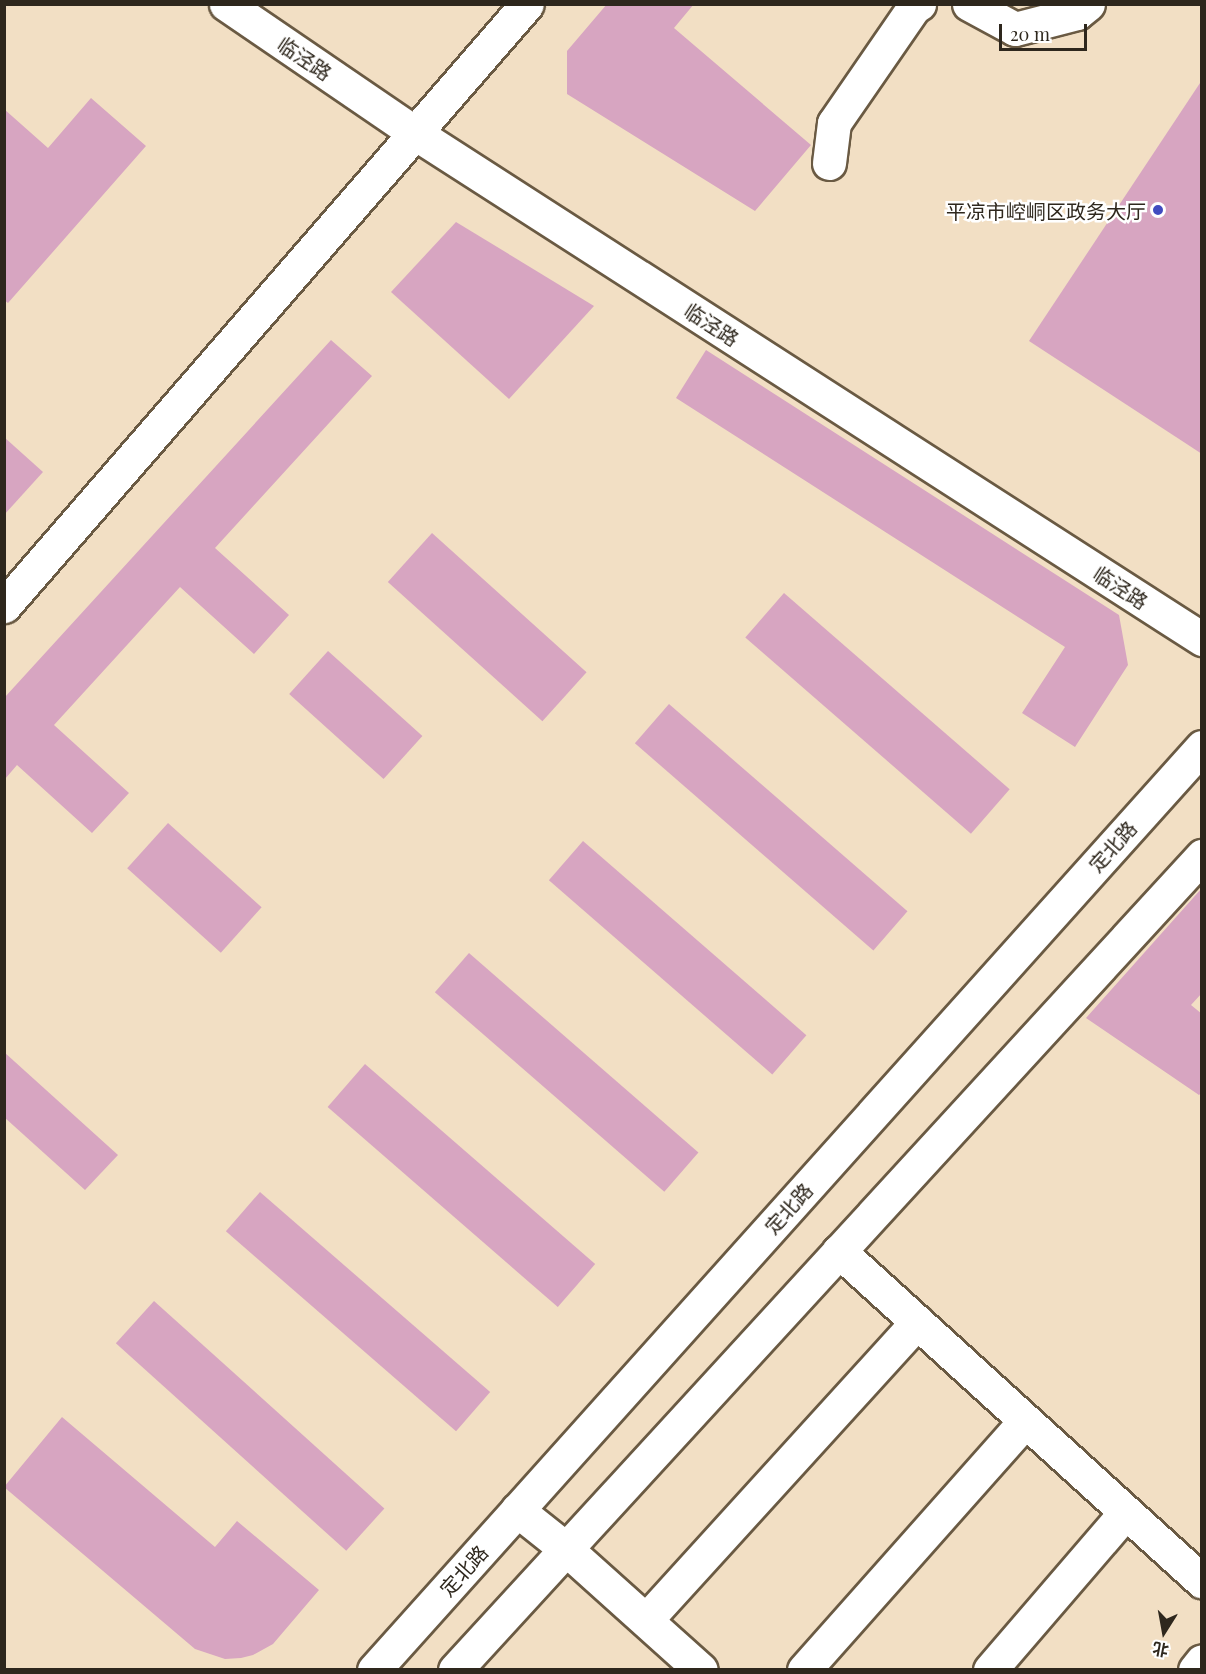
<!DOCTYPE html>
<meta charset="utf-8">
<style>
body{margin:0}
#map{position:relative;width:1206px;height:1674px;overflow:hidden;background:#f2dfc4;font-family:"Playfair Display","Noto Sans SC",serif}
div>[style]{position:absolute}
.building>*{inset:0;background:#d7a5c1;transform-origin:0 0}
.roads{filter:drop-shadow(2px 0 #6a5a43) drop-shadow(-2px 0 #6a5a43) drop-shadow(0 2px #6a5a43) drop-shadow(0 -2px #6a5a43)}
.minor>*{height:33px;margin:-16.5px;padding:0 16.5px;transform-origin:16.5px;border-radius:16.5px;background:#fff}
.dots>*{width:16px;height:16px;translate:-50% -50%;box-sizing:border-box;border:3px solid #fff;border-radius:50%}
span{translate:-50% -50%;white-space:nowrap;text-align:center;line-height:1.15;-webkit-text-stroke:5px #fff;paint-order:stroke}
.street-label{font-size:20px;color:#2e271d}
.poi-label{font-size:20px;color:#2e271d}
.right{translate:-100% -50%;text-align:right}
.frame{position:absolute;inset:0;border:6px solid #2e271d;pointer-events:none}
.north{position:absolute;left:1134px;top:1602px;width:60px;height:60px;-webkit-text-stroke:4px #fff;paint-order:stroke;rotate:191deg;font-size:16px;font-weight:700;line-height:24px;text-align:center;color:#2e271d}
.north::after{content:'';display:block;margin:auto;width:21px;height:27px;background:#2e271d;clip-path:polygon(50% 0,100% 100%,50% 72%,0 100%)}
.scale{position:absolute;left:999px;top:24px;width:88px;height:27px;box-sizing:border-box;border:3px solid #2e271d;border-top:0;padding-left:8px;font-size:18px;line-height:21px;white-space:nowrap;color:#2e271d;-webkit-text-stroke:4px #fff;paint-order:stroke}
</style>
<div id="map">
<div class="building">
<div style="clip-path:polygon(607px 4px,694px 4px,674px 28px,811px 145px,755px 211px,567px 94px,567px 51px)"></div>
<div style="clip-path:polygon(1202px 80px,1202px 454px,1029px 341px)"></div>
<div style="clip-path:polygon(91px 98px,146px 146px,8px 303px,4px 300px,4px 109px,48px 148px)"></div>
<div style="clip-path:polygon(456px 222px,594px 306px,509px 399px,391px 292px)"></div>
<div style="clip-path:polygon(331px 340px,372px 376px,215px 548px,289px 615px,254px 654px,180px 587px,54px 725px,129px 793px,92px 833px,17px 765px,5px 779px,5px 697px)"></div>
<div style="clip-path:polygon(706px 350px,1119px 615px,1128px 665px,1075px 747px,1022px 713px,1065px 647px,676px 398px)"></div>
<div style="clip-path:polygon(4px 437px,43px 472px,4px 515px)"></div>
<div style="left:432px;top:533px;width:208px;height:66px;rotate:42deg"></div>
<div style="left:784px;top:593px;width:299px;height:59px;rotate:41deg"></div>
<div style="left:328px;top:651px;width:127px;height:58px;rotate:42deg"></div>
<div style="left:669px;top:704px;width:316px;height:52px;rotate:41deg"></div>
<div style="left:168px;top:823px;width:126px;height:61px;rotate:42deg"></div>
<div style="left:583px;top:841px;width:296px;height:52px;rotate:41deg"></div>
<div style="clip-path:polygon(1202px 888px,1202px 993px,1191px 1005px,1202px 1014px,1202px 1092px,1199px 1095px,1086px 1018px)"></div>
<div style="left:469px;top:953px;width:304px;height:52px;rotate:41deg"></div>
<div style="clip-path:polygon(4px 1052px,118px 1155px,85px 1190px,4px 1117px)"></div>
<div style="left:365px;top:1064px;width:305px;height:57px;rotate:41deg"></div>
<div style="left:260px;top:1192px;width:305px;height:52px;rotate:41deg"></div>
<div style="left:154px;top:1301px;width:310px;height:57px;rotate:42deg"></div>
<div style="clip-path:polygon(62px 1417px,215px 1547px,237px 1521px,319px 1590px,273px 1644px,253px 1655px,241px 1658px,225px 1659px,195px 1649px,4px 1487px)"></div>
</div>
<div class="roads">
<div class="minor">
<div style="left:226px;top:4px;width:229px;rotate:34.3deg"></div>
<div style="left:415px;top:133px;width:936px;rotate:32.74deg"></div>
<div style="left:969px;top:4px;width:52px;rotate:28.5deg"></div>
<div style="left:1015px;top:29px;width:64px;rotate:-14.5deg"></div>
<div style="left:1077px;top:13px;width:14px;rotate:-39deg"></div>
<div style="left:829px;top:163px;width:40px;rotate:-82.9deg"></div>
<div style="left:834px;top:123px;width:141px;rotate:-55.4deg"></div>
<div style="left:914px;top:7px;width:6px;rotate:-31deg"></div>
<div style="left:4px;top:606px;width:797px;rotate:-49.02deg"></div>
<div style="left:839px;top:1251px;width:491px;rotate:42.3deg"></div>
<div style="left:517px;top:1510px;width:63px;rotate:38.5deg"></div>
<div style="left:566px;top:1549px;width:181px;rotate:41.9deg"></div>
<div style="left:646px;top:1620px;width:403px;rotate:-47.7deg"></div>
<div style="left:374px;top:1670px;width:1240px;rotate:-48.11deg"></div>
<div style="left:455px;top:1670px;width:1105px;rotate:-47.46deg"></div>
<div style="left:804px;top:1670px;width:333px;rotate:-48.4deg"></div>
<div style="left:990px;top:1670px;width:208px;rotate:-49.3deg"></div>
<div style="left:1195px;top:1670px;width:11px;rotate:-52deg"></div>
</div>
</div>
<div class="dots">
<div style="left:1158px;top:210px;background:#414bc0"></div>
</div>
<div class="street-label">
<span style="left:305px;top:58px;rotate:34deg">临泾路</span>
<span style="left:712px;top:324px;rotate:33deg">临泾路</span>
<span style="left:1121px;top:587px;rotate:33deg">临泾路</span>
<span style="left:1112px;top:846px;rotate:-48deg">定北路</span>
<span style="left:788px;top:1208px;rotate:-48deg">定北路</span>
<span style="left:463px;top:1570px;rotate:-48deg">定北路</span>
</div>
<div class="poi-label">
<span class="right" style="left:1146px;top:210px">平凉市崆峒区政务大厅</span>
</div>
<div class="frame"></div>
<div class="north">北</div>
<div class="scale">20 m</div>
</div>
